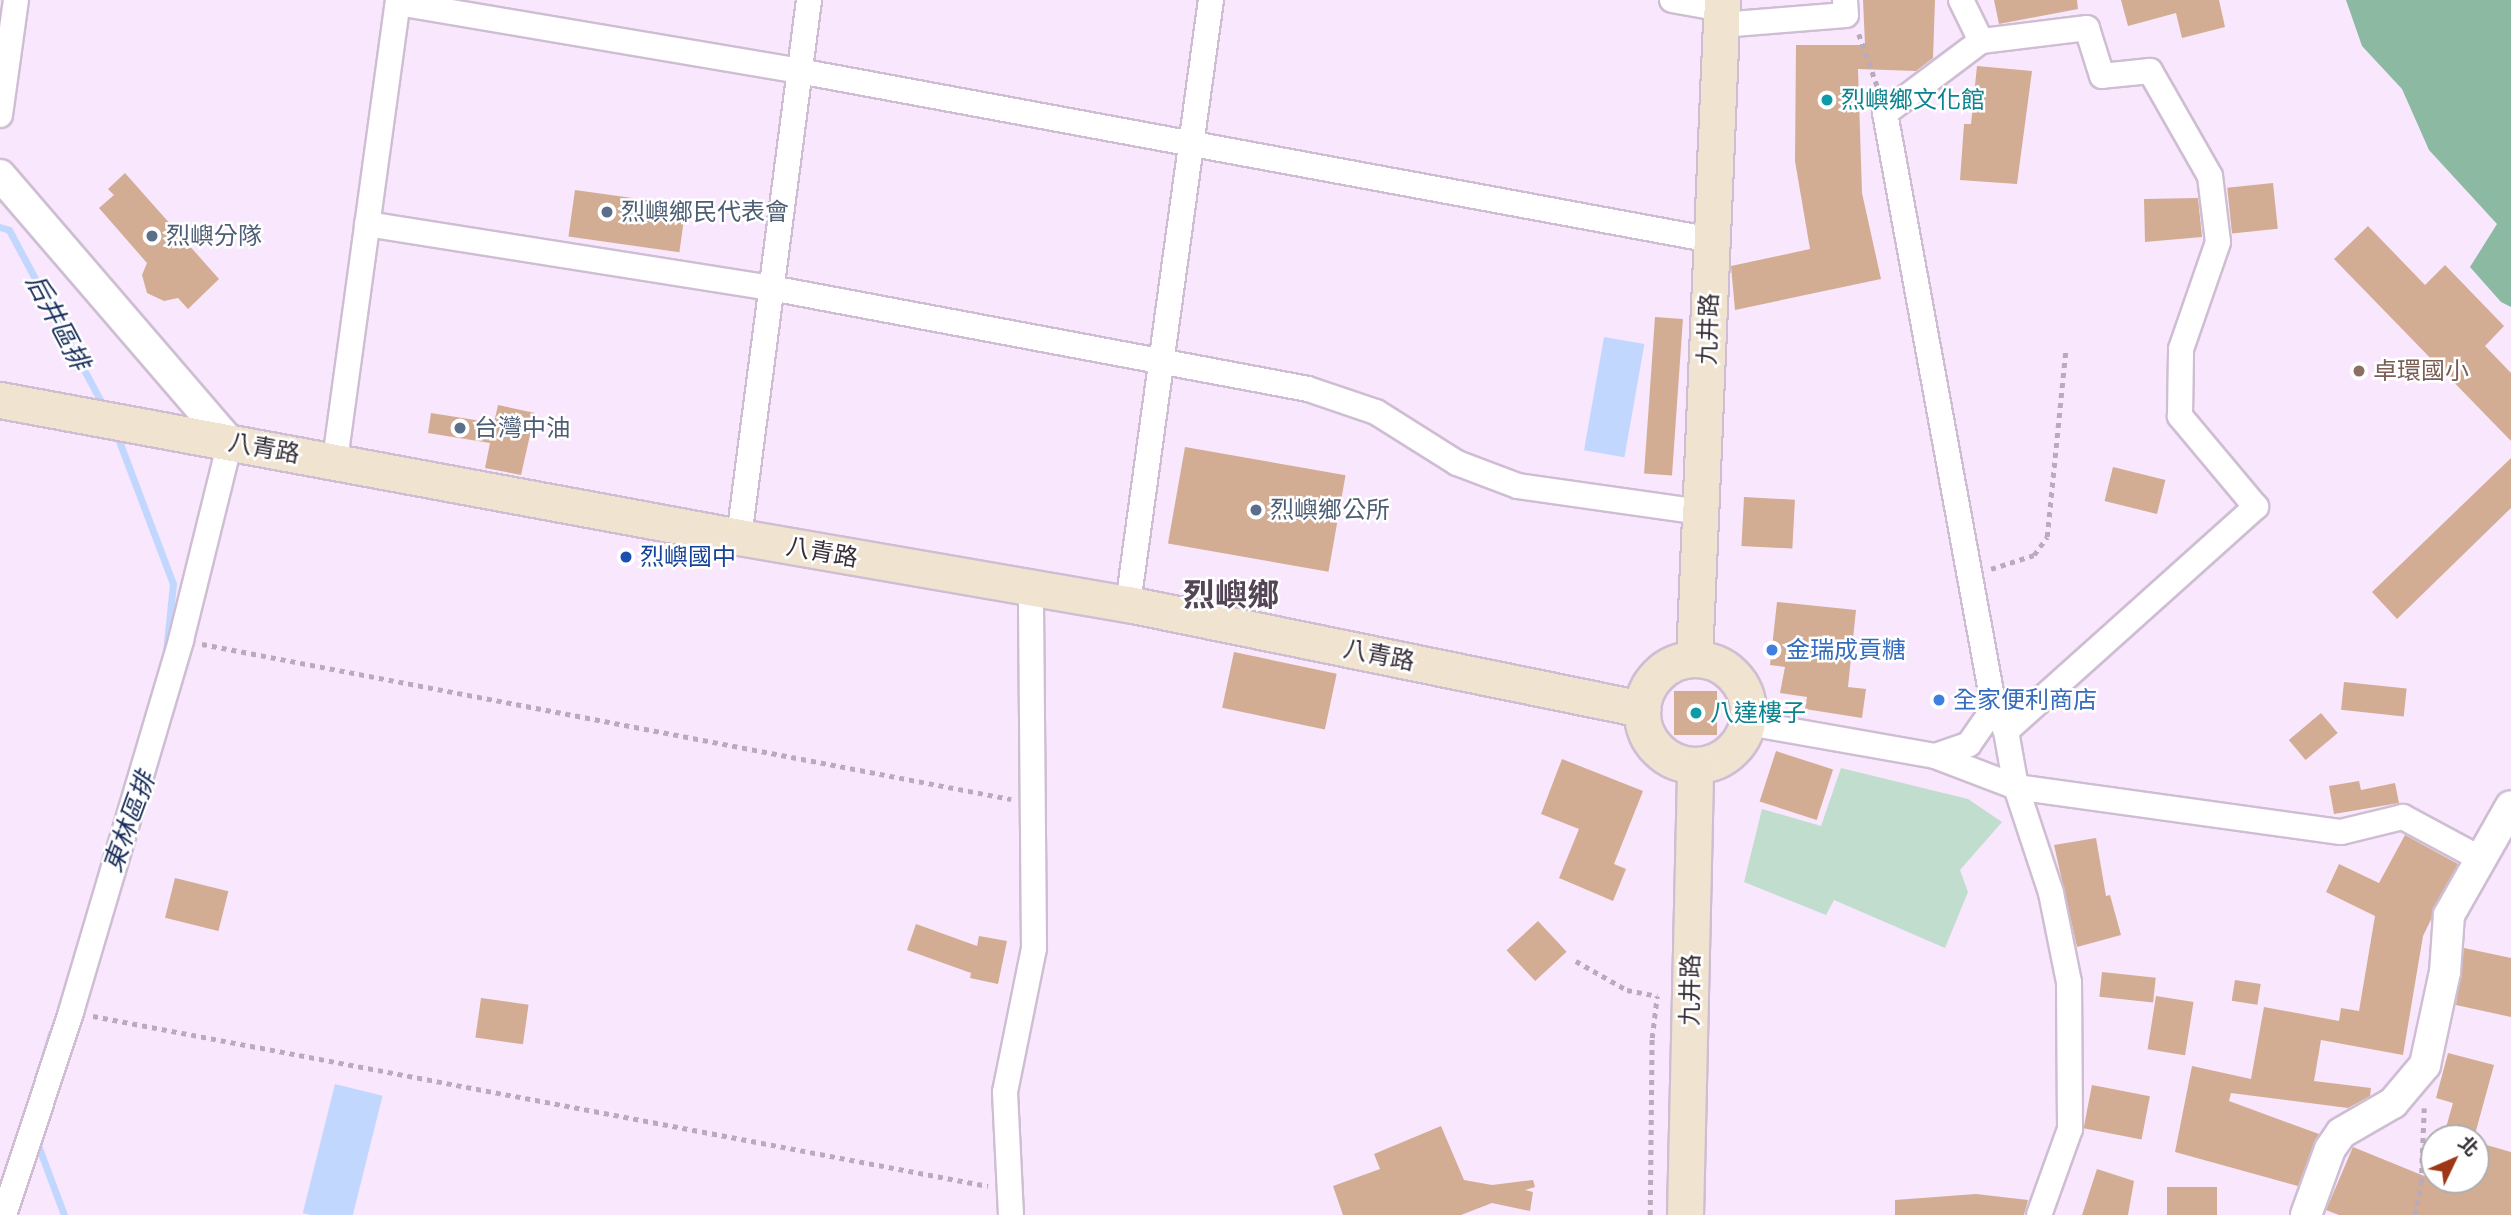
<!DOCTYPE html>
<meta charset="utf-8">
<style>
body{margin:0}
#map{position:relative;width:2511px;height:1215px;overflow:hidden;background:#f9e7fd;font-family:"Archivo Narrow","Noto Sans TC",sans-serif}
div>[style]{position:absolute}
.green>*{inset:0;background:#c1ddce}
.forest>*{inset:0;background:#8cb9a2}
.water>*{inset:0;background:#c2d7fd;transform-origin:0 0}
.stream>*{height:7px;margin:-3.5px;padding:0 3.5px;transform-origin:3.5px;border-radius:3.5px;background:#c2d7fd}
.building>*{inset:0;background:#d3ad93;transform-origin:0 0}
.path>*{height:4.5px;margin-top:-2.25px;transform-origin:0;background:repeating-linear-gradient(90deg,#b9aabc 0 5px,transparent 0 10px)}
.roads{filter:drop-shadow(2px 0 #cfbed3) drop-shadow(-2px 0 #cfbed3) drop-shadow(0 2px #cfbed3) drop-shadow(0 -2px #cfbed3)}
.minor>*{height:24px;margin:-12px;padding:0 12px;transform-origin:12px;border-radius:12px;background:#fff}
.tertiary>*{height:30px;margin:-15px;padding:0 15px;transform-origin:15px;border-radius:15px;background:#fff}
.secondary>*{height:35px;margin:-17.5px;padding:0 17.5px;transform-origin:17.5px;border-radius:17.5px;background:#f0e4d1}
.secondary>.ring{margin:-17.5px;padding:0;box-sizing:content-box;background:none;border:35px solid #f0e4d1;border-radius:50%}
.dots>*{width:19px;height:19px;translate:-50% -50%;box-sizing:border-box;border:4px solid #fff;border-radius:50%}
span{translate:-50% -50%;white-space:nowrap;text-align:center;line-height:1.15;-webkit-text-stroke:5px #fff;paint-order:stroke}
.culture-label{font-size:24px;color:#0d838f}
.left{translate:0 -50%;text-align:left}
.service-label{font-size:24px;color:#4e5e75}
.street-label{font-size:24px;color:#362f37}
.education-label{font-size:24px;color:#785e54}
.transit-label{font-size:24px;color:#164399}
.shop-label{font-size:24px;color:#366cbe}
.water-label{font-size:26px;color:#162c5a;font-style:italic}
.district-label{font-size:32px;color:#534456;font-weight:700}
.north{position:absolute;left:2420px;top:1124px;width:70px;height:70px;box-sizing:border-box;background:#fff;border:2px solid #afacaf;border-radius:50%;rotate:46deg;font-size:19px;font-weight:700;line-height:28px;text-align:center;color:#362f37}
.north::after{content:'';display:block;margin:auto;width:24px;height:32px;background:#9e3717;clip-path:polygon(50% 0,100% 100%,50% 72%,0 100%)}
</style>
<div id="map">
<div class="green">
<div style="clip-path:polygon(1841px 768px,1968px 799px,2002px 822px,1960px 870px,1968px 892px,1945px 948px,1834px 900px,1826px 915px,1744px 882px,1762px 809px,1821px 826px)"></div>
</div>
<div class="forest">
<div style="clip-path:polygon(2346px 0,2511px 0,2511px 307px,2501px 302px,2470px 267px,2497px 224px,2429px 150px,2402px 89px,2362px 46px)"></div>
</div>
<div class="water">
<div style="left:1604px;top:337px;width:41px;height:115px;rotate:10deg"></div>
<div style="left:335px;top:1084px;width:49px;height:133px;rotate:14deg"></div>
</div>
<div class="stream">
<div style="left:0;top:227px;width:9px;rotate:18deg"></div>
<div style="left:9px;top:230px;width:203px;rotate:61.8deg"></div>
<div style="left:116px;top:433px;width:161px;rotate:69.3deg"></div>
<div style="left:173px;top:584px;width:68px;rotate:95.9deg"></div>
<div style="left:30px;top:1105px;width:75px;rotate:-73.7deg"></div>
<div style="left:36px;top:1140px;width:80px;rotate:69.5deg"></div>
</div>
<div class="building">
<div style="clip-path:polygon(1863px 0,1935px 0,1933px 58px,1916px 71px,1858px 69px,1862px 193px,1881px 279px,1735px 310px,1731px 266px,1810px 249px,1795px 161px,1796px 45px,1865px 45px)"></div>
<div style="clip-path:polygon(1994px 0,2077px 0,2078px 9px,1999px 24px)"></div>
<div style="clip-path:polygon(2121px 0,2219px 0,2225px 27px,2182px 38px,2176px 13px,2128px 26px)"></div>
<div style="clip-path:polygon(1977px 66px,2032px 71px,2017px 184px,1960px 180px,1964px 124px,1971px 124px)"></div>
<div style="clip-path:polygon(125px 173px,219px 279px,188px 309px,178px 298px,164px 301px,147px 293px,142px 275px,147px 263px,99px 208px,114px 195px,108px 189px)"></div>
<div style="left:2273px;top:183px;width:46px;height:46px;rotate:84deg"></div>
<div style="left:575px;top:190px;width:112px;height:47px;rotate:8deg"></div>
<div style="clip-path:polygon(2198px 198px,2202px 237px,2145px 242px,2144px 199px)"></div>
<div style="clip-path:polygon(2368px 226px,2425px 285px,2445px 265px,2504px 326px,2485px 346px,2511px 373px,2511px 441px,2334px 259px)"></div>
<div style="left:1655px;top:317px;width:28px;height:157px;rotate:4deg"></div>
<div style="clip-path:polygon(498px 405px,535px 413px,521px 475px,485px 468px,490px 443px,428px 433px,431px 413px,494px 423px)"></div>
<div style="left:1185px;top:447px;width:163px;height:98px;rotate:10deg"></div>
<div style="clip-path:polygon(2511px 458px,2511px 508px,2397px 619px,2372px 592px)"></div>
<div style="left:2113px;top:467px;width:54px;height:35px;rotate:14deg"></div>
<div style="left:1744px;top:497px;width:51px;height:49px;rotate:3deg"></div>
<div style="clip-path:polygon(1777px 602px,1856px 610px,1848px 687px,1866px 689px,1862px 718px,1805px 709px,1807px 697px,1780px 693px,1785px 667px,1770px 665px)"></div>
<div style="left:1234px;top:652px;width:105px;height:57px;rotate:12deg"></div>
<div style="left:2344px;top:682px;width:63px;height:28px;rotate:6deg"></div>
<div style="left:1674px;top:691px;width:43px;height:44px"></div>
<div style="left:2321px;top:713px;width:26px;height:42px;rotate:50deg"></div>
<div style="left:1776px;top:751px;width:60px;height:53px;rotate:18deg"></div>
<div style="clip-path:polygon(1562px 759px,1643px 791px,1614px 864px,1626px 869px,1613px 901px,1559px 878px,1579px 829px,1541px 814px)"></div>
<div style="clip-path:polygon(2359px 781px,2361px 790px,2395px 783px,2399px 803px,2334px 814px,2329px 786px)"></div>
<div style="clip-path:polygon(2405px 835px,2458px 864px,2423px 936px,2403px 1055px,2321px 1040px,2314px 1081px,2371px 1088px,2370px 1096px,2348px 1108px,2231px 1093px,2229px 1101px,2319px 1134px,2298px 1186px,2175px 1152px,2192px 1066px,2251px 1079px,2264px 1007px,2339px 1021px,2341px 1008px,2359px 1011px,2375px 916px,2326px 892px,2339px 864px,2379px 883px)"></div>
<div style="clip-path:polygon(2096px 838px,2106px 896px,2110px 895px,2121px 935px,2077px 947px,2054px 845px)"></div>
<div style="left:175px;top:878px;width:55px;height:41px;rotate:14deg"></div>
<div style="left:1538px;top:921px;width:42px;height:43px;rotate:47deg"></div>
<div style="clip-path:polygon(916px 924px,977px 946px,979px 936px,1007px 941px,998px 984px,970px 978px,971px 973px,907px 950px)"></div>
<div style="clip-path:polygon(2464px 948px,2511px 958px,2511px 1017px,2456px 1005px)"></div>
<div style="left:2102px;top:972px;width:54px;height:25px;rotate:6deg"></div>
<div style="left:2235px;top:980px;width:26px;height:21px;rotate:9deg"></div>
<div style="left:2156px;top:996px;width:38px;height:54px;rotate:9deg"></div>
<div style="left:481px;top:998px;width:48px;height:40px;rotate:8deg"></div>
<div style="clip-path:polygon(2448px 1053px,2494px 1065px,2474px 1138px,2443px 1138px,2453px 1103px,2436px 1098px)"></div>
<div style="left:2092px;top:1085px;width:59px;height:44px;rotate:11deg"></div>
<div style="clip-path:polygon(1441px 1126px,1464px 1180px,1492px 1185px,1533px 1180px,1535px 1187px,1525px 1190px,1533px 1192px,1530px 1211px,1492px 1203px,1461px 1215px,1343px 1215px,1333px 1186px,1380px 1169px,1374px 1154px)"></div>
<div style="clip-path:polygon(2476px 1142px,2511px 1152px,2511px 1215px,2339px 1215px,2326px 1210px,2353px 1147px,2434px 1180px,2476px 1180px)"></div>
<div style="clip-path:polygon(2097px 1169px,2134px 1181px,2128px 1215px,2082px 1215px)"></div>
<div style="left:2167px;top:1187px;width:50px;height:28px"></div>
<div style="clip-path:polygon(1976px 1194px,2028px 1200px,2024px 1215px,1895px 1215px,1895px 1200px)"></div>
</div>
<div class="path">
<div style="left:1859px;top:34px;width:57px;rotate:70.6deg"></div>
<div style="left:1991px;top:569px;width:45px;rotate:-18deg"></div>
<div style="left:2034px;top:555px;width:22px;rotate:-54deg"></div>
<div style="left:2047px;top:537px;width:190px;rotate:-84.3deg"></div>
<div style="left:202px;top:644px;width:824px;rotate:10.85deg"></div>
<div style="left:1576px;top:961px;width:59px;rotate:29.6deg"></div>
<div style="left:1627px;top:990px;width:31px;rotate:11deg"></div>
<div style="left:93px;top:1016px;width:911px;rotate:10.75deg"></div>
<div style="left:1650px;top:1215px;width:177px;rotate:-89.4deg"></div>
<div style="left:1652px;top:1038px;width:42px;rotate:-83.2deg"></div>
<div style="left:2415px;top:1215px;width:33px;rotate:-79deg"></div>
<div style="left:2421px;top:1183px;width:75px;rotate:-87.7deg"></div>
</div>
<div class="roads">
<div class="minor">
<div style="left:1672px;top:0;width:51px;rotate:10.2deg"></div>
<div style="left:1961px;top:0;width:46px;rotate:64deg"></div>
<div style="left:398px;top:3px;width:407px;rotate:9.6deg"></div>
<div style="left:799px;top:71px;width:929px;rotate:10.49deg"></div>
<div style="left:1721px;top:25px;width:125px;rotate:-4.6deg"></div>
<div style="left:1846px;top:15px;width:15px;rotate:-94deg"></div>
<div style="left:0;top:115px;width:116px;rotate:-82.1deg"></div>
<div style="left:367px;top:224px;width:409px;rotate:9deg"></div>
<div style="left:771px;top:288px;width:546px;rotate:10.65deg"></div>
<div style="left:1308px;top:389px;width:72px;rotate:18.7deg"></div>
<div style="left:1376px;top:412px;width:96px;rotate:32.2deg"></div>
<div style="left:1457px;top:463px;width:65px;rotate:20.7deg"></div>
<div style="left:1518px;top:486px;width:184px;rotate:8.1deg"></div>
<div style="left:335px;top:460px;width:464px;rotate:-82.2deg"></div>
<div style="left:739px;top:537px;width:542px;rotate:-82.57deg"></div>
<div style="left:1128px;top:604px;width:610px;rotate:-82.18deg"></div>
<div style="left:1748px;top:723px;width:190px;rotate:10deg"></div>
<div style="left:1935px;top:756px;width:87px;rotate:20.9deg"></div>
<div style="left:2016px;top:787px;width:112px;rotate:71.7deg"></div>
<div style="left:2051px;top:893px;width:91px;rotate:78.6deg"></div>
<div style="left:2069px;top:982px;width:147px;rotate:89.6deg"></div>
<div style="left:2070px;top:1129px;width:91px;rotate:109.8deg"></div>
<div style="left:2006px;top:731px;width:336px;rotate:-41.9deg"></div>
<div style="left:2256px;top:507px;width:119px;rotate:-129.9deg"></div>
<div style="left:2180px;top:416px;width:67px;rotate:-89.1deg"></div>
<div style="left:2181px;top:349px;width:113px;rotate:-70.9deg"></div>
<div style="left:2218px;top:242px;width:66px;rotate:-96.9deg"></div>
<div style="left:2210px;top:176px;width:121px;rotate:-119.7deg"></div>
<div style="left:2150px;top:71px;width:48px;rotate:174.1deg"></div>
<div style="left:2102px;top:76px;width:50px;rotate:-107.4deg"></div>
<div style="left:2087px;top:28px;width:107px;rotate:173deg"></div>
<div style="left:1981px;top:41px;width:120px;rotate:143.1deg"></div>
<div style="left:1885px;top:113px;width:605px;rotate:79.62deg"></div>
<div style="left:1994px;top:708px;width:26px;rotate:62deg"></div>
<div style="left:2006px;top:731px;width:57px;rotate:79.9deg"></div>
<div style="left:2016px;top:787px;width:328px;rotate:7.9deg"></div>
<div style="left:2341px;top:832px;width:64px;rotate:-13.6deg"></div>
<div style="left:2403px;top:817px;width:89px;rotate:28.3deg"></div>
<div style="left:1935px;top:756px;width:36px;rotate:-19deg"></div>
<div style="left:1969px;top:744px;width:44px;rotate:-55.2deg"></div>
<div style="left:4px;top:1215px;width:214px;rotate:-71.7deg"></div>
<div style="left:71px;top:1012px;width:388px;rotate:-73.5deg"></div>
<div style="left:181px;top:640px;width:204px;rotate:-76.1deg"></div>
<div style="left:1011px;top:1215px;width:123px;rotate:-92.8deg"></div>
<div style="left:1005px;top:1092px;width:147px;rotate:-78.6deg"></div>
<div style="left:1034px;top:948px;width:361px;rotate:-90.5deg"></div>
</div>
<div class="tertiary">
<div style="left:0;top:175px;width:352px;rotate:49.3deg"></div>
<div style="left:2306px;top:1215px;width:70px;rotate:-70deg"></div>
<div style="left:2330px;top:1149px;width:19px;rotate:-55deg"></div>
<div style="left:2341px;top:1133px;width:60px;rotate:-30deg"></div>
<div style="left:2393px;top:1103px;width:50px;rotate:-49.9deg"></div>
<div style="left:2425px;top:1065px;width:95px;rotate:-77.9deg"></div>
<div style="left:2445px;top:972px;width:57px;rotate:-86deg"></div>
<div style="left:2449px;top:915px;width:125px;rotate:-60.4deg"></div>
</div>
<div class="secondary">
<div style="left:0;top:400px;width:752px;rotate:10.5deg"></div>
<div style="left:739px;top:537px;width:395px;rotate:9.8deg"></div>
<div style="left:1128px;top:604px;width:525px;rotate:11.55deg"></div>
<div style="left:1694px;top:659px;width:660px;rotate:-87.57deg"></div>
<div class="ring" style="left:1642px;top:659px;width:71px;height:71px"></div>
<div style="left:1685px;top:1215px;width:449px;rotate:-88.7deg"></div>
</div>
</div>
<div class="dots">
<div style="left:1827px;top:100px;background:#0f9aa8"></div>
<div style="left:607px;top:212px;background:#5c6f8a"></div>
<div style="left:152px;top:236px;background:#5c6f8a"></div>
<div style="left:2359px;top:371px;background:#8d6e63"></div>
<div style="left:460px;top:428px;background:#5c6f8a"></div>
<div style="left:1256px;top:510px;background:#5c6f8a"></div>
<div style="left:626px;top:557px;background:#1a4fb4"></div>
<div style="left:1772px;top:650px;background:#3f7fe0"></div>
<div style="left:1939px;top:700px;background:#3f7fe0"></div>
<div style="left:1696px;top:713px;background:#0f9aa8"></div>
</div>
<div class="culture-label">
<span class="left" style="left:1841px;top:100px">烈嶼鄉文化館</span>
<span class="left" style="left:1710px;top:713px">八達樓子</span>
</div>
<div class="service-label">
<span class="left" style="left:621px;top:212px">烈嶼鄉民代表會</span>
<span class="left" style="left:166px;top:236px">烈嶼分隊</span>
<span class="left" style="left:474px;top:428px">台灣中油</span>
<span class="left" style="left:1270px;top:510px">烈嶼鄉公所</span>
</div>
<div class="street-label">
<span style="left:1708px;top:329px;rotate:-88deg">九井路</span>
<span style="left:264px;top:448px;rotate:10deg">八青路</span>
<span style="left:822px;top:552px;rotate:10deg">八青路</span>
<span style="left:1379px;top:655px;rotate:11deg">八青路</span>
<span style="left:1690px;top:990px;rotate:-89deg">九井路</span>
</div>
<div class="education-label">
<span class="left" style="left:2373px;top:371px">卓環國小</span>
</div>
<div class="transit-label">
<span class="left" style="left:640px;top:557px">烈嶼國中</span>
</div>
<div class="shop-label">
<span class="left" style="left:1786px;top:650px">金瑞成貢糖</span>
<span class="left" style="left:1953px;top:700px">全家便利商店</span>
</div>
<div class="water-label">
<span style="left:58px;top:322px;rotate:62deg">后井區排</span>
<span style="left:129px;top:822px;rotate:-70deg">東林區排</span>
</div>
<div class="district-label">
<span style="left:1231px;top:595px">烈嶼鄉</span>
</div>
<div class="north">北</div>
</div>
